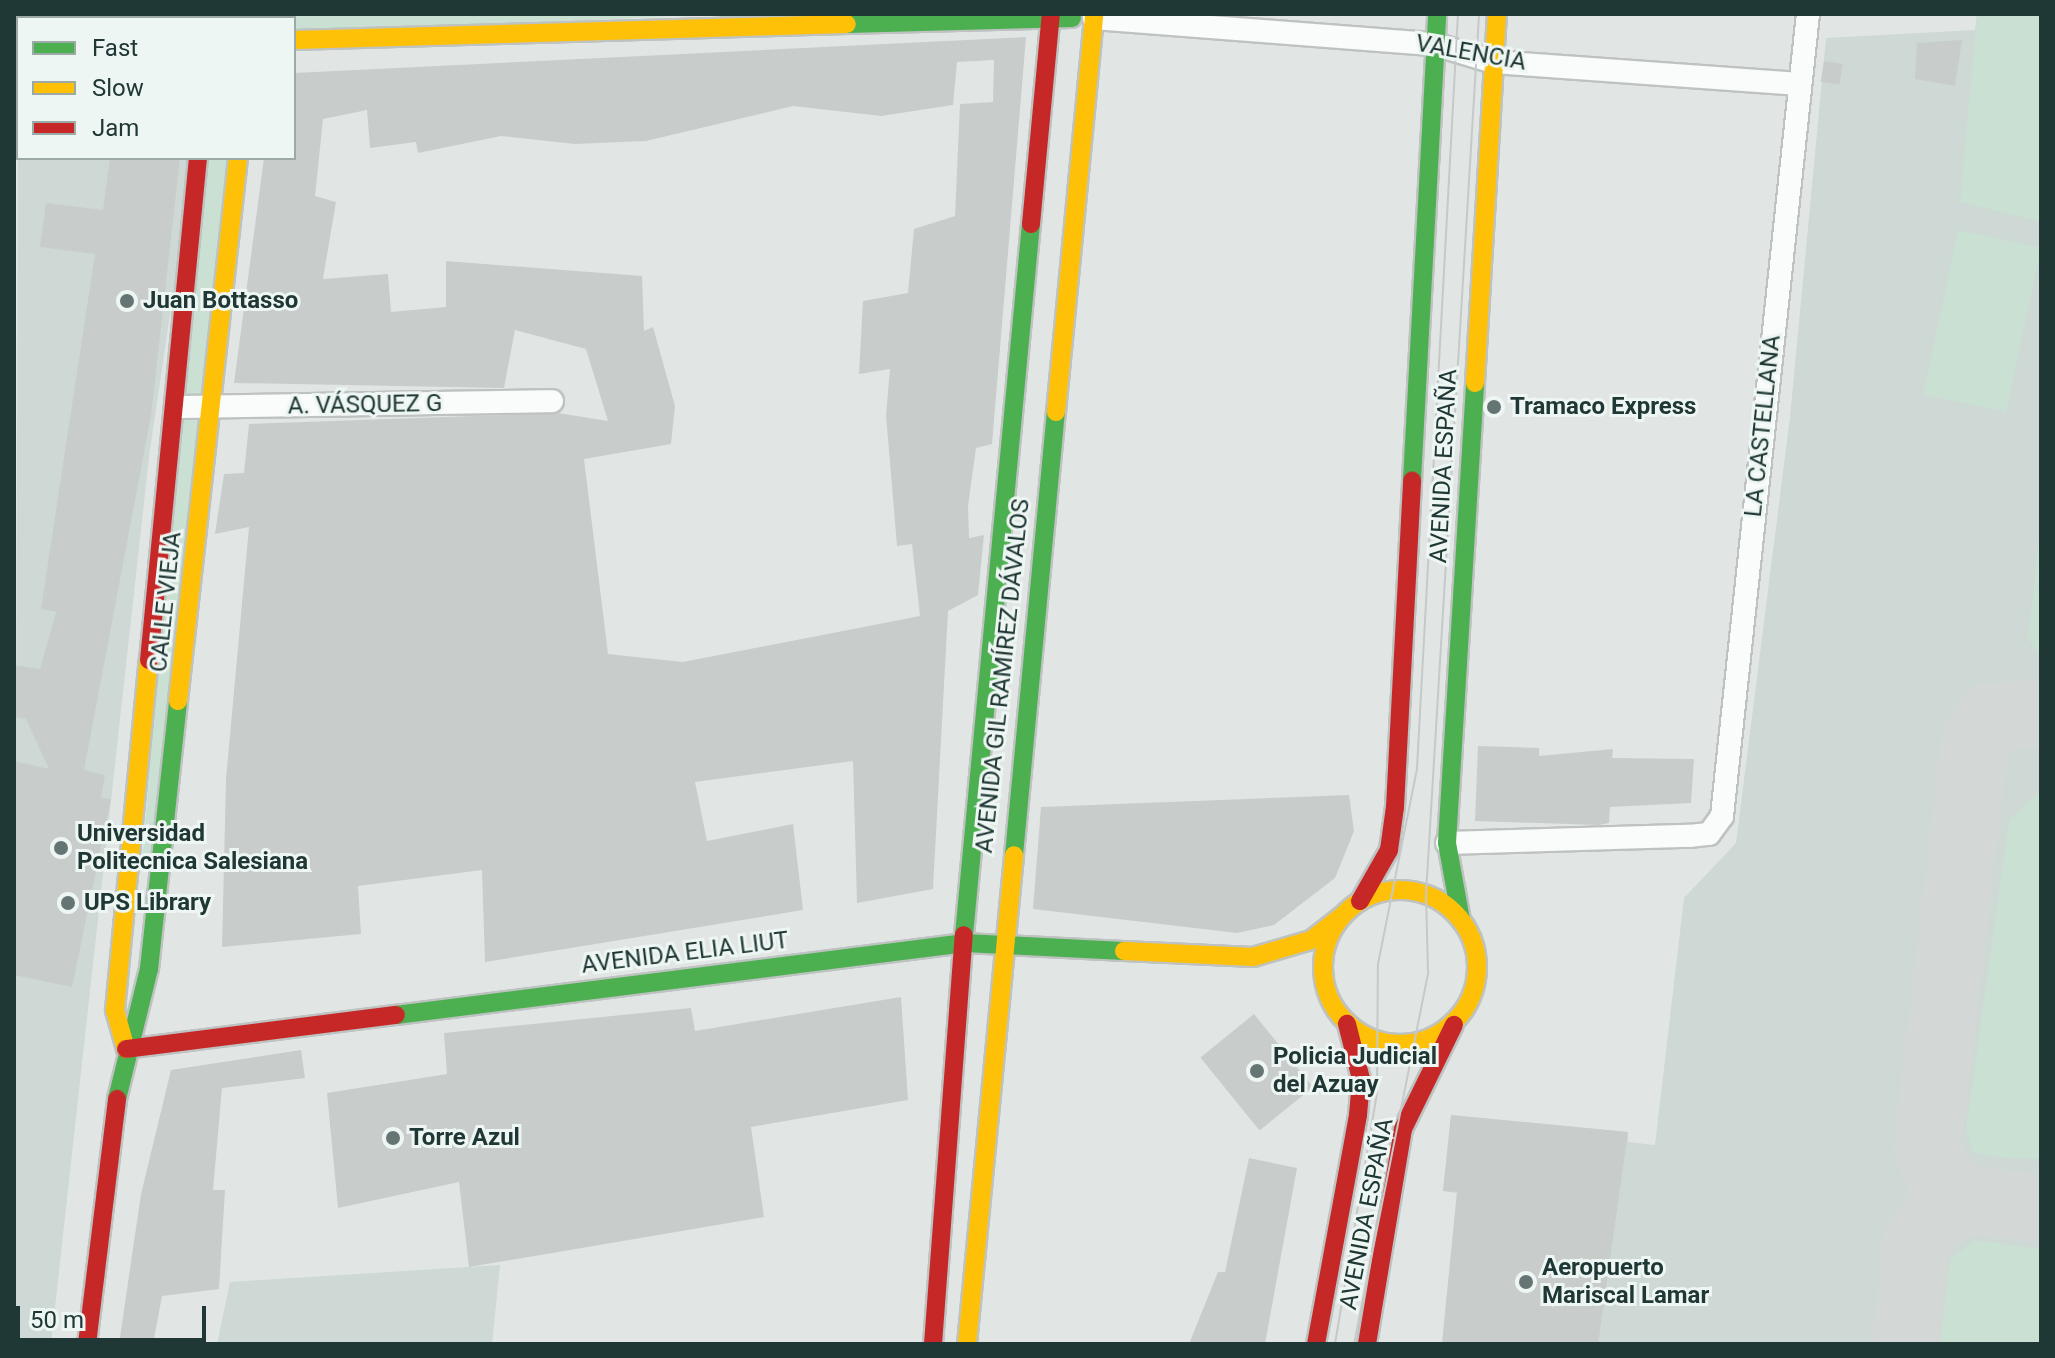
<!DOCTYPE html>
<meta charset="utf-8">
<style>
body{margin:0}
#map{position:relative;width:2055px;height:1358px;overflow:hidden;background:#e1e6e5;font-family:Roboto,sans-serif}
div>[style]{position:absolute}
.built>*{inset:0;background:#ced8d5}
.green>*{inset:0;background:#cae0d3;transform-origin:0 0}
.taxiway>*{height:68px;margin:-34px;padding:0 34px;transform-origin:34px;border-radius:34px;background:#d3d8d6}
.building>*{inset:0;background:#c8cdcc;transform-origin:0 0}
.roads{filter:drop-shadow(2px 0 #bec3c2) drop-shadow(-2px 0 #bec3c2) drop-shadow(0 2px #bec3c2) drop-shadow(0 -2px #bec3c2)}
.street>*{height:22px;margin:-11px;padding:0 11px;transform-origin:11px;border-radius:11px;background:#fafbfb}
.fast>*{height:18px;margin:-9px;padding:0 9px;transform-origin:9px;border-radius:9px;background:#4caf50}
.slow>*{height:18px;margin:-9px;padding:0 9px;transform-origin:9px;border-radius:9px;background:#ffc107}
.slow>.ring{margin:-9px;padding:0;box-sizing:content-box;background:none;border:18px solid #ffc107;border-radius:50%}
.jam>*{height:18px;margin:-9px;padding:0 9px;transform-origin:9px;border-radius:9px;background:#c62828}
.tram>*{height:2px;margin:-1px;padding:0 1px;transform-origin:1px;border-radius:1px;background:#c5c9c8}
.dots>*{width:22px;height:22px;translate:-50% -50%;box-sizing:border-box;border:4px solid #eef6f3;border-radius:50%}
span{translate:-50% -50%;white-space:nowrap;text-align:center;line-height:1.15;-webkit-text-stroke:6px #eef6f3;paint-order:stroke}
.street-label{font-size:24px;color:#203835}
.poi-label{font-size:24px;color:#203835;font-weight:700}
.left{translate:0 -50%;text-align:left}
.frame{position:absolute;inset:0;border:16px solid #203835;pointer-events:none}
.legend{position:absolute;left:16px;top:16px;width:280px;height:144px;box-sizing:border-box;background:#eef6f3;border:2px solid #9caaa7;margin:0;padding:10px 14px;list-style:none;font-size:24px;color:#203835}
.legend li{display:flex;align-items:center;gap:16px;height:40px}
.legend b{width:40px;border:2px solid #9caaa7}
.scale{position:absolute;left:16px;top:1306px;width:190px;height:36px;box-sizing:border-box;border:4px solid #203835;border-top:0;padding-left:10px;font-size:24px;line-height:28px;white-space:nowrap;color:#203835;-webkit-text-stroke:6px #eef6f3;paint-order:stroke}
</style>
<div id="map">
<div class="built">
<div style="clip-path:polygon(1977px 14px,2041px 14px,2041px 1344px,1442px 1344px,1457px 1193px,1443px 1191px,1451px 1115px,1628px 1132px,1628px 1142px,1655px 1145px,1684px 898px,1736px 843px,1790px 417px,1826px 38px,1975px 30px)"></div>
<div style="clip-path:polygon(18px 150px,18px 158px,193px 158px,149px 457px,51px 1344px,14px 1344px)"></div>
<div style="clip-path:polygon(500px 1265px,492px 1344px,217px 1344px,230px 1282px)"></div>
</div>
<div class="green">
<div style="clip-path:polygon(255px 14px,706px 14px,294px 37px,294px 18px)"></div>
<div style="clip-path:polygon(1977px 14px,2041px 14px,2041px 222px,1960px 202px)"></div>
<div style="clip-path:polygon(198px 158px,238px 158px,148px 866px,142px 864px)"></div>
<div style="left:1958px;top:230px;width:85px;height:168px;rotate:12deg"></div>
<div style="clip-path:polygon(2041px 519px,2041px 657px,2028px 639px)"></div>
<div style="clip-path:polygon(2041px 790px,2041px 1159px,1995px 1157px,1973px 1152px,1966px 1129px,2009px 820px)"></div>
<div style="clip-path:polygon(1974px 1240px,2041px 1249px,2041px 1344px,1940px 1344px,1950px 1259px)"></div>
</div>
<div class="taxiway">
<div style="left:1970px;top:1201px;width:71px;rotate:5.6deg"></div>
<div style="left:1906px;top:1344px;width:101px;rotate:-84.3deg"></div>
<div style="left:1916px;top:1243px;width:35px;rotate:-55deg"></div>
<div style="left:1936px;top:1214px;width:36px;rotate:-21deg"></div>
<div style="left:1970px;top:1201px;width:37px;rotate:-142deg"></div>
<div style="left:1941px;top:1178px;width:32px;rotate:-116deg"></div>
<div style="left:1927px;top:1149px;width:412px;rotate:-83.3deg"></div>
<div style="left:1975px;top:740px;width:27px;rotate:-59deg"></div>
<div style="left:1989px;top:717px;width:52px;rotate:-3.3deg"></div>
</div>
<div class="building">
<div style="clip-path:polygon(evenodd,1026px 37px,992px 444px,976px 448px,968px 506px,969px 538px,984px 535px,978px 595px,948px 611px,933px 889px,857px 903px,853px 761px,695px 782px,707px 841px,793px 824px,803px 910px,485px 962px,482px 870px,358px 886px,361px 934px,222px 947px,226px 779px,249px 527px,215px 534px,224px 474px,244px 473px,249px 424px,558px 413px,608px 421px,586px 349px,515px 330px,504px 388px,234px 383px,264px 158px,294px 158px,294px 73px,1026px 37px,994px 60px,993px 102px,960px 104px,955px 216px,914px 229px,908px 293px,863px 301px,859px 374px,890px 369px,886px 415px,897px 546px,912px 544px,920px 616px,683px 662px,608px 654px,584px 459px,671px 444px,675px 406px,653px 327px,644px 331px,642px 276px,446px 261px,446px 307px,391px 312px,388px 274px,323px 279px,336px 202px,315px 196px,323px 119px,367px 110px,370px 148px,416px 142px,418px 153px,501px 136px,575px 144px,646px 141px,793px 106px,881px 116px,953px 105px,957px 62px,994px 60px)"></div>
<div style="clip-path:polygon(1962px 40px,1955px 86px,1915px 79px,1917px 43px)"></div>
<div style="left:1824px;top:61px;width:19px;height:21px;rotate:9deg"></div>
<div style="clip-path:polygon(110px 158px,180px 158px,151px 416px,84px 770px,105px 775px,101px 798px,111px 799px,72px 987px,14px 975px,14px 761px,49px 769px,26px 719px,14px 717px,14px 665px,40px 669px,56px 612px,41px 609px,95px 254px,40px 247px,46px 203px,103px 210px)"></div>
<div style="clip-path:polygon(1478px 746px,1539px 748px,1539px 756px,1613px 749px,1612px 758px,1694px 759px,1691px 803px,1610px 807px,1609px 823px,1599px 825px,1475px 821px)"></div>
<div style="clip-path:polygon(1349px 795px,1354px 831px,1335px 878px,1274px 925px,1237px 933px,1033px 909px,1041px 807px)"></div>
<div style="clip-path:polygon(901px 997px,908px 1100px,751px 1127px,764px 1217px,469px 1267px,459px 1182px,338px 1208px,327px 1093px,447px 1074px,444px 1033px,691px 1008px,695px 1031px)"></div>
<div style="left:1254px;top:1014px;width:94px;height:69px;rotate:51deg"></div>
<div style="clip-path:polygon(301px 1050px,305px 1078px,222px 1088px,213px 1190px,225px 1190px,219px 1289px,162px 1296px,153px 1344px,119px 1344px,141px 1194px,171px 1070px)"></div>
<div style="clip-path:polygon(1451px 1115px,1628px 1132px,1598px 1344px,1442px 1344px,1457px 1192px,1443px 1191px)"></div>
<div style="clip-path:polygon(1249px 1158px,1297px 1168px,1265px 1344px,1189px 1344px,1218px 1272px,1225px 1272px)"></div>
</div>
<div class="roads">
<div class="street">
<div style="left:1094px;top:18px;width:341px;rotate:4.4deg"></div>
<div style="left:1434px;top:44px;width:63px;rotate:16.7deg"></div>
<div style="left:1494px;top:62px;width:306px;rotate:4.1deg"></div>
<div style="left:177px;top:407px;width:375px;rotate:-0.9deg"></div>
<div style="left:1447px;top:843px;width:242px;rotate:-1.7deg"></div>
<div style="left:1689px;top:836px;width:20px;rotate:-6deg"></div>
<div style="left:1709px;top:834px;width:22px;rotate:-54deg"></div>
<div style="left:1722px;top:816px;width:807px;rotate:-83.88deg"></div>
</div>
<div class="fast">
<div style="left:847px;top:24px;width:225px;rotate:-1.5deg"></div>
<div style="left:14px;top:95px;width:4px;rotate:-27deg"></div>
<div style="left:14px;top:129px;width:4px;rotate:-14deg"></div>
<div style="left:1412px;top:480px;width:467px;rotate:-86.9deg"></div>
<div style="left:1014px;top:855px;width:445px;rotate:-84.6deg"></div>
<div style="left:1461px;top:920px;width:78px;rotate:-100.3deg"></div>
<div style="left:1447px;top:843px;width:461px;rotate:-86.5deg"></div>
<div style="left:964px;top:935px;width:714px;rotate:-84.62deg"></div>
<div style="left:396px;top:1015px;width:574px;rotate:-7.21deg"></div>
<div style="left:965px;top:943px;width:159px;rotate:2.9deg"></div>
<div style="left:117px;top:1099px;width:134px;rotate:-76.2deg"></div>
<div style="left:149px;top:969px;width:270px;rotate:-83.8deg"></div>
</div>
<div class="slow">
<div style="left:219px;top:18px;width:13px;rotate:-18deg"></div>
<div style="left:294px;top:40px;width:553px;rotate:-1.66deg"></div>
<div style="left:1475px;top:383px;width:370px;rotate:-86.6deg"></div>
<div style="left:1056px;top:412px;width:400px;rotate:-84.5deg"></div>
<div style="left:178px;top:701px;width:546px;rotate:-83.69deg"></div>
<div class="ring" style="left:1323px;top:890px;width:136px;height:136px"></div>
<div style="left:1124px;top:951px;width:129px;rotate:2.7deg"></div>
<div style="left:1253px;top:957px;width:60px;rotate:-16.3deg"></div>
<div style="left:1311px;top:940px;width:39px;rotate:-38deg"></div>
<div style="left:126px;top:1049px;width:41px;rotate:-105.8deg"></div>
<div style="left:115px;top:1010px;width:352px;rotate:-84.5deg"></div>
<div style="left:967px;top:1344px;width:491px;rotate:-84.5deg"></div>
</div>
<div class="jam">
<div style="left:1031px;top:224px;width:211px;rotate:-84.6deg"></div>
<div style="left:149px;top:660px;width:504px;rotate:-84.43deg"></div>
<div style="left:1360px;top:901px;width:59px;rotate:-60.4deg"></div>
<div style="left:1389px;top:850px;width:43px;rotate:-82.1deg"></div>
<div style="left:1395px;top:807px;width:327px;rotate:-87deg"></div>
<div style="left:126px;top:1049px;width:272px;rotate:-7.2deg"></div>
<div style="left:87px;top:1344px;width:247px;rotate:-83deg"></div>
<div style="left:933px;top:1344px;width:410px;rotate:-85.7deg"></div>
<div style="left:1316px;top:1344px;width:233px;rotate:-79.6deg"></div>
<div style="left:1358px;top:1115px;width:36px;rotate:-85deg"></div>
<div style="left:1361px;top:1079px;width:57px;rotate:-104.3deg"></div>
<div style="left:1367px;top:1344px;width:218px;rotate:-80.5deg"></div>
<div style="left:1403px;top:1129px;width:116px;rotate:-63.9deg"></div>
</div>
</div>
<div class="tram">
<div style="left:1335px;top:1344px;width:255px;rotate:-80.5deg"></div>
<div style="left:1377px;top:1092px;width:128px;rotate:-89.6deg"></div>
<div style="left:1378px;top:964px;width:200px;rotate:-78.7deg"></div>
<div style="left:1417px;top:768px;width:755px;rotate:-86.89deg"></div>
<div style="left:1354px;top:1344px;width:379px;rotate:-78.7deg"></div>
<div style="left:1428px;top:972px;width:78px;rotate:-91.5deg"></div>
<div style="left:1426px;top:894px;width:882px;rotate:-86.55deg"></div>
</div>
<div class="dots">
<div style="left:127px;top:301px;background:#647573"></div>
<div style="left:1494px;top:407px;background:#647573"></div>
<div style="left:61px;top:848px;background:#647573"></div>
<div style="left:68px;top:903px;background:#647573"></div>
<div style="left:1257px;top:1071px;background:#647573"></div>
<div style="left:393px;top:1138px;background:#647573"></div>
<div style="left:1526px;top:1282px;background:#647573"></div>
</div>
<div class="street-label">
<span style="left:1471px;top:53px;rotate:10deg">VALENCIA</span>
<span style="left:365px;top:405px;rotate:-1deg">A. VÁSQUEZ G</span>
<span style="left:1763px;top:426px;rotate:-84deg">LA CASTELLANA</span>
<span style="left:1444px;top:466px;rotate:-87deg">AVENIDA ESPAÑA</span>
<span style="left:166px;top:602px;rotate:-84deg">CALLE VIEJA</span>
<span style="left:1003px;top:676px;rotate:-84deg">AVENIDA GIL RAMÍREZ DÁVALOS</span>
<span style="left:685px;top:953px;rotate:-7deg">AVENIDA ELIA LIUT</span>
<span style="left:1367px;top:1214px;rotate:-79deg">AVENIDA ESPAÑA</span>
</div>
<div class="poi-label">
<span class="left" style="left:143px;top:301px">Juan Bottasso</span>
<span class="left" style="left:1510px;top:407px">Tramaco Express</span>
<span class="left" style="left:77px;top:848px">Universidad<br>Politecnica Salesiana</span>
<span class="left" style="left:84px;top:903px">UPS Library</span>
<span class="left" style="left:1273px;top:1071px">Policia Judicial<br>del Azuay</span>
<span class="left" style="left:409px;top:1138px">Torre Azul</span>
<span class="left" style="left:1542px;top:1282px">Aeropuerto<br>Mariscal Lamar</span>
</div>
<div class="frame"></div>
<ul class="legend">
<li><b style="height:10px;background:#4caf50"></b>Fast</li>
<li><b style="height:10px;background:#ffc107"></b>Slow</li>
<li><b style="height:10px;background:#c62828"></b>Jam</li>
</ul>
<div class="scale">50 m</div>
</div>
